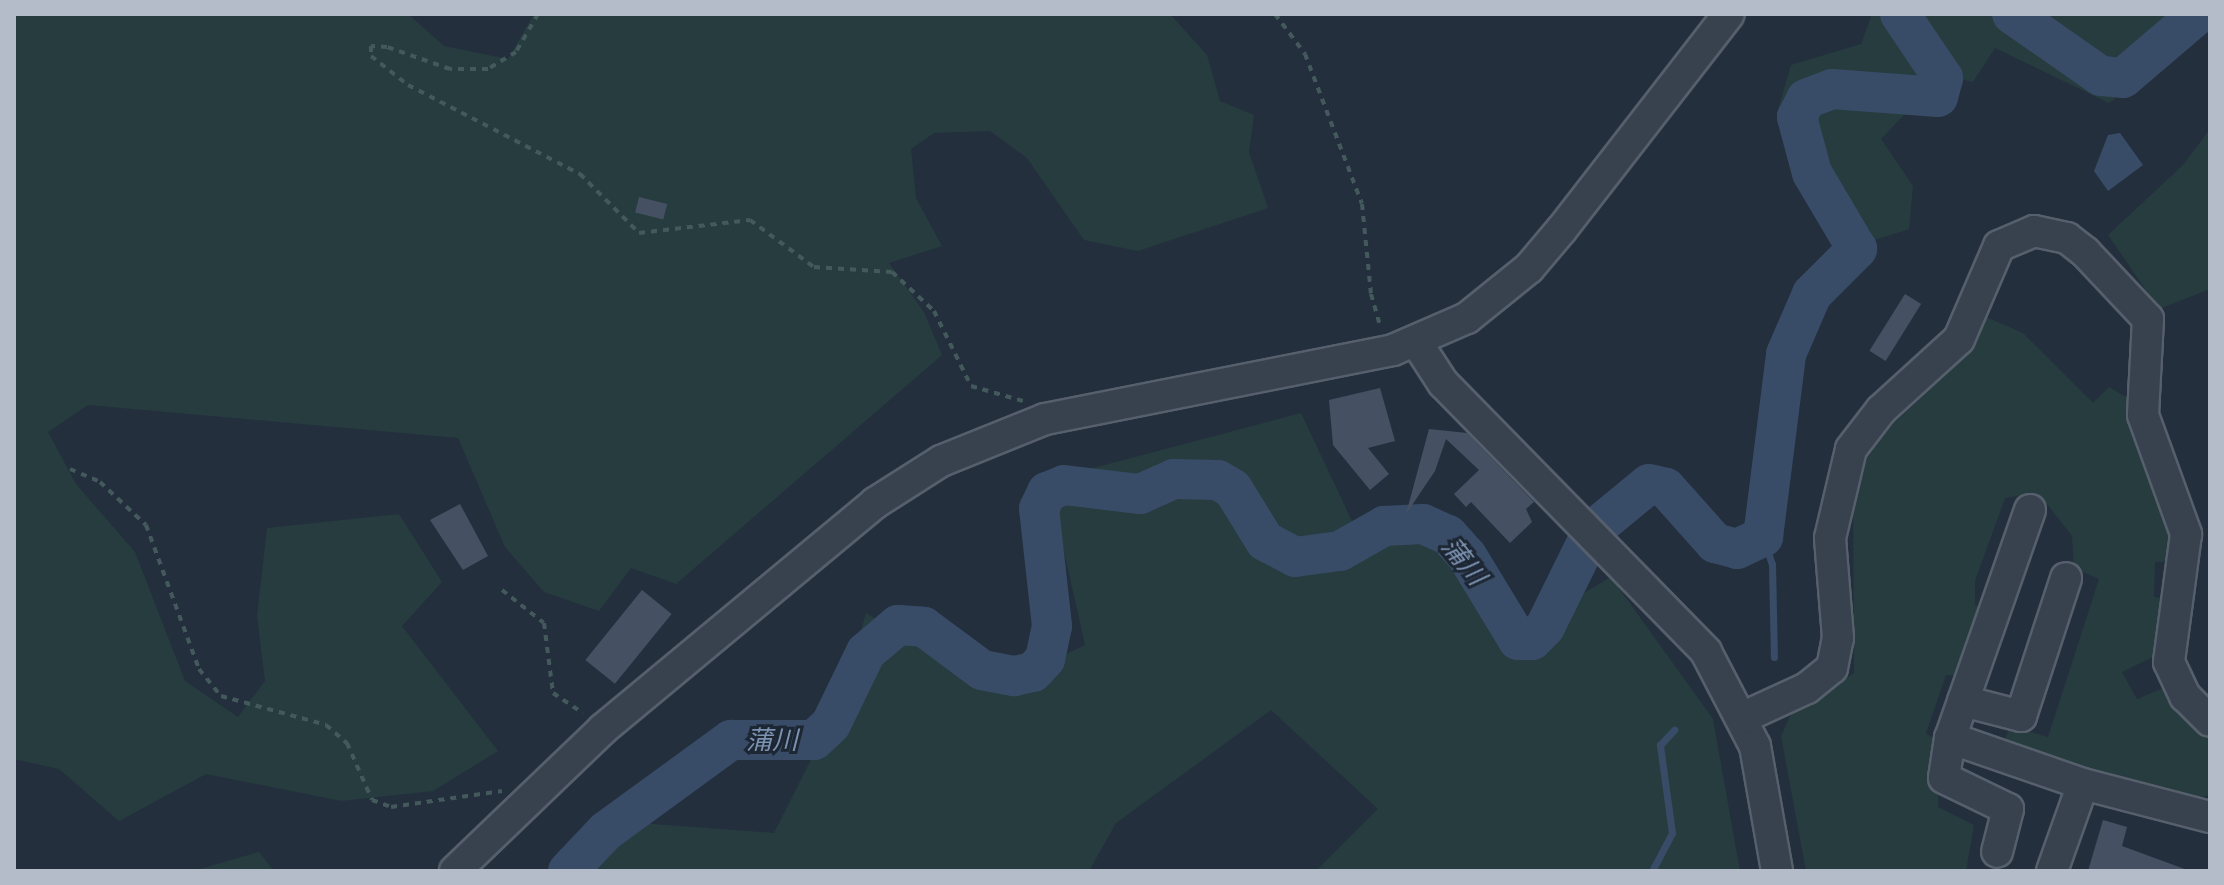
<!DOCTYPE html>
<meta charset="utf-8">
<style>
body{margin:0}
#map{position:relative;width:2224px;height:885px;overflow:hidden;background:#242f3e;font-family:Manrope,"Noto Sans JP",sans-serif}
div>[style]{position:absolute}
.green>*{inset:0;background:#263c3f}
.water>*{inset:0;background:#394c67}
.stream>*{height:7px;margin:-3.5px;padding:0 3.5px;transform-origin:3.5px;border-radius:3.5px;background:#394c67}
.river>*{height:40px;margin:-20px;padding:0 20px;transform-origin:20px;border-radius:20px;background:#394c67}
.building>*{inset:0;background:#455162;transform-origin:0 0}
.path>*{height:4px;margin-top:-2px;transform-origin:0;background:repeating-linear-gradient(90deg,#44595c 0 6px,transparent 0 12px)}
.roads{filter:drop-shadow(2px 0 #565f6c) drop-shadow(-2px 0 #565f6c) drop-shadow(0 2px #565f6c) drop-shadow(0 -2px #565f6c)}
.minor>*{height:30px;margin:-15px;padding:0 15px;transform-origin:15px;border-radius:15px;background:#38414e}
span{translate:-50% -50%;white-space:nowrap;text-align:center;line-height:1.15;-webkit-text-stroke:6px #1d2633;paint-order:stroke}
.water-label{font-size:26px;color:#7c92b1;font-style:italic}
.frame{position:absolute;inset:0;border:16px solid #b4bcc9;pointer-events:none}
</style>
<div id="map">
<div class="green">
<div style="clip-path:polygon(14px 14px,408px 14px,444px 46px,508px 59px,534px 14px,1170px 14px,1207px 55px,1220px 101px,1254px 115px,1249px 152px,1268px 208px,1138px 251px,1084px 240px,1027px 158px,990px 131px,934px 133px,911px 149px,916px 198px,942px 246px,889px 263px,924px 312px,942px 355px,676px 584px,631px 568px,599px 611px,544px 592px,505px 547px,458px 438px,88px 405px,48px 432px,76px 484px,135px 552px,185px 681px,238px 717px,265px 681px,257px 616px,267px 528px,399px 514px,442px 582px,402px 626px,498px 751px,433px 791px,341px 801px,206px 774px,119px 821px,59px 769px,14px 759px)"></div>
<div style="clip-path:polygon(1872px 14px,2210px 14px,2210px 31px,2109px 103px,1995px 48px,1973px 82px,1942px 75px,1881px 139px,1913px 186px,1909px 229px,1841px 251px,1777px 113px,1791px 65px,1861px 44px)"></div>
<div style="clip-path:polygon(2210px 129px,2210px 289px,2159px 309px,2108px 235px,2183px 165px)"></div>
<div style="clip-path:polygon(1986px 317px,2023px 333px,2093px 403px,2109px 387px,2133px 401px,2178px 561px,2155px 562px,2154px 597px,2169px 599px,2159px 654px,2122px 672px,2137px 699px,2171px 685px,2210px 731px,2210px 795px,2178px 802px,2004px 742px,2010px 726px,2048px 737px,2099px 579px,2074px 568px,2072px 536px,2047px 504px,2029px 494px,2005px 498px,1975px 581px,1975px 605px,1986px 609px,1965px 676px,1946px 675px,1926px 733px,1940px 743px,1938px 807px,1974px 825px,1966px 871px,1806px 871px,1781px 736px,1791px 714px,1854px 673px,1853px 500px,1867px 458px,1892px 425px,1960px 362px)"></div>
<div style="clip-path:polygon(1301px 413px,1352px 521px,1427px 521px,1526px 627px,1611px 577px,1713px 719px,1740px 871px,1316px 871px,1378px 809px,1271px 710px,1116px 823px,1089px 871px,595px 871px,640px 823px,774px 833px,842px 698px,866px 613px,990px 690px,1085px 645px,1048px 480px)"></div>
<div style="clip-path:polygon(259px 852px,274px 871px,193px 871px)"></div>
</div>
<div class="water">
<div style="clip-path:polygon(2120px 133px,2143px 165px,2108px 191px,2094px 171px,2108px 135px)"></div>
</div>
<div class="stream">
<div style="left:1763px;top:537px;width:28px;rotate:72deg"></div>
<div style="left:1772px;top:564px;width:93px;rotate:88.8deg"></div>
<div style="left:1652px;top:871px;width:43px;rotate:-62.2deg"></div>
<div style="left:1672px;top:833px;width:89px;rotate:-97.8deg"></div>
<div style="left:1660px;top:745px;width:21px;rotate:-47deg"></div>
</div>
<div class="river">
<div style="left:2012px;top:14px;width:108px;rotate:34.9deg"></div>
<div style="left:2101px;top:76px;width:22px;rotate:5deg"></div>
<div style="left:2123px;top:78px;width:99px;rotate:-40.5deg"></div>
<div style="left:568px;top:871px;width:55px;rotate:-46.5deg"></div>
<div style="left:606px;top:831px;width:155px;rotate:-36.1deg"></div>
<div style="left:731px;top:740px;width:83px"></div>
<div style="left:814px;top:740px;width:23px;rotate:-43deg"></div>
<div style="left:831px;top:724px;width:80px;rotate:-64.1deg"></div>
<div style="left:866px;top:652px;width:42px;rotate:-40.2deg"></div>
<div style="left:898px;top:625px;width:26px;rotate:4deg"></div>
<div style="left:924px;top:627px;width:72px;rotate:36.6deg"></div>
<div style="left:982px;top:670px;width:33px;rotate:11deg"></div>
<div style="left:1014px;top:676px;width:19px;rotate:-12deg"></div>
<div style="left:1033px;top:672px;width:18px;rotate:-47deg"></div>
<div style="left:1045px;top:659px;width:34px;rotate:-78deg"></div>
<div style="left:1052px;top:626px;width:118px;rotate:-96.3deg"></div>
<div style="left:1039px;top:509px;width:19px;rotate:-65deg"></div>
<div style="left:1047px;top:492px;width:18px;rotate:-22deg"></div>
<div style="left:1064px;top:485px;width:77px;rotate:6.8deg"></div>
<div style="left:1140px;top:494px;width:37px;rotate:-24deg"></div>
<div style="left:1174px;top:479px;width:44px;rotate:1.3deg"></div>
<div style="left:1218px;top:480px;width:17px;rotate:31deg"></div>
<div style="left:1233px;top:489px;width:61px;rotate:58.4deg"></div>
<div style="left:1265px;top:541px;width:34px;rotate:28deg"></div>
<div style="left:1295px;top:557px;width:45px;rotate:-7.6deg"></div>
<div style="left:1340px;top:551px;width:51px;rotate:-29.6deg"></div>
<div style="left:1384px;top:526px;width:39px;rotate:-3deg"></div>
<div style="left:1423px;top:524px;width:27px;rotate:24deg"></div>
<div style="left:1448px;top:535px;width:28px;rotate:48deg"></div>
<div style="left:1467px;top:556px;width:98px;rotate:58.7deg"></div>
<div style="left:1518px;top:640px;width:14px"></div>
<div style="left:1532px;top:640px;width:18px;rotate:-45deg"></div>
<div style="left:1545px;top:627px;width:108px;rotate:-63.7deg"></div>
<div style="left:1593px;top:530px;width:72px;rotate:-39.4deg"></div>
<div style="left:1649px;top:484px;width:17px;rotate:13deg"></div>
<div style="left:1666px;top:488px;width:74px;rotate:48.3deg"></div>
<div style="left:1715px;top:543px;width:23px;rotate:15deg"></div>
<div style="left:1737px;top:549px;width:29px;rotate:-25deg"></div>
<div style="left:1763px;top:537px;width:184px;rotate:-82.8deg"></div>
<div style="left:1786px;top:354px;width:65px;rotate:-66.6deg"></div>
<div style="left:1812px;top:294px;width:64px;rotate:-45deg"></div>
<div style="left:1857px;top:249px;width:88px;rotate:-120.6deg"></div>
<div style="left:1812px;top:173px;width:58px;rotate:-105deg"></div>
<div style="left:1797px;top:117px;width:20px;rotate:-63deg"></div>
<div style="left:1806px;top:99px;width:28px;rotate:-21deg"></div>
<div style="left:1832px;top:89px;width:106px;rotate:4.3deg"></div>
<div style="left:1938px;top:97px;width:20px;rotate:-75deg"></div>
<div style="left:1943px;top:78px;width:77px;rotate:-123.9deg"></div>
</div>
<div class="building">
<div style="left:639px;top:197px;width:29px;height:16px;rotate:14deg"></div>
<div style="left:1905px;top:294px;width:19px;height:67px;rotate:32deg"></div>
<div style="clip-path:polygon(1380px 388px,1395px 441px,1368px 448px,1389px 474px,1370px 490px,1333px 445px,1329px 400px)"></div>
<div style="clip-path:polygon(1429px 429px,1467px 433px,1534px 502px,1526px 509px,1532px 522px,1510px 543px,1471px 502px,1466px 507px,1454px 494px,1479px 470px,1446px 439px,1435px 471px,1406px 514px)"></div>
<div style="clip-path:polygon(460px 504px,488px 556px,463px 570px,430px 520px)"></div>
<div style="left:642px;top:590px;width:38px;height:90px;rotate:39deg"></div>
<div style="clip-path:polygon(2103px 820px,2127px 827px,2122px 846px,2190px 871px,2088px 871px)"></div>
</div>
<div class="path">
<div style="left:538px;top:14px;width:44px;rotate:120.1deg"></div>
<div style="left:516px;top:52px;width:33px;rotate:149deg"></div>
<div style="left:488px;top:69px;width:38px;rotate:180deg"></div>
<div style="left:450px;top:69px;width:67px;rotate:-160.8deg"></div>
<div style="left:387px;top:47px;width:16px;rotate:-176deg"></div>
<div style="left:371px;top:46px;width:10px;rotate:90deg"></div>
<div style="left:371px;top:56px;width:47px;rotate:38.1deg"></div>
<div style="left:408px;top:85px;width:194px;rotate:27.4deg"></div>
<div style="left:580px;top:174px;width:83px;rotate:45deg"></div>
<div style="left:639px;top:233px;width:112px;rotate:-6.7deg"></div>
<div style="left:750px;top:220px;width:79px;rotate:36.3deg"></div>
<div style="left:814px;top:267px;width:78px;rotate:3.7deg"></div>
<div style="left:892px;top:272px;width:57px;rotate:42.9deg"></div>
<div style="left:934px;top:311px;width:84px;rotate:63.7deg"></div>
<div style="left:971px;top:386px;width:54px;rotate:16.1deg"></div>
<div style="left:1275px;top:14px;width:50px;rotate:53.1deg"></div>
<div style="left:1305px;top:54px;width:160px;rotate:69.2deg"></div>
<div style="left:1362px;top:204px;width:90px;rotate:84.3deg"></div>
<div style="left:1371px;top:294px;width:35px;rotate:74deg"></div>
<div style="left:70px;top:469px;width:33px;rotate:23deg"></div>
<div style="left:100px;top:482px;width:63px;rotate:43.1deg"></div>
<div style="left:146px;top:525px;width:153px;rotate:69.8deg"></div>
<div style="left:199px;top:669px;width:35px;rotate:51deg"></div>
<div style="left:221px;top:696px;width:109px;rotate:15.4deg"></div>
<div style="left:326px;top:725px;width:28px;rotate:41deg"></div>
<div style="left:347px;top:743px;width:62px;rotate:66.3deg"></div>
<div style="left:372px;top:800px;width:20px;rotate:20deg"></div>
<div style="left:391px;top:807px;width:112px;rotate:-8.2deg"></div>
<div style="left:502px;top:590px;width:53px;rotate:38.2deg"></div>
<div style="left:544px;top:623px;width:71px;rotate:82.7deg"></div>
<div style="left:553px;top:693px;width:36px;rotate:34deg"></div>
</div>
<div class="roads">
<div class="minor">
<div style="left:1417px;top:343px;width:48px;rotate:57deg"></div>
<div style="left:1443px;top:383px;width:376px;rotate:45.6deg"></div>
<div style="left:1706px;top:652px;width:106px;rotate:62.5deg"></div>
<div style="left:1755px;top:746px;width:127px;rotate:80deg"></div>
<div style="left:2030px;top:510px;width:242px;rotate:109.3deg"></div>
<div style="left:1950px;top:738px;width:141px;rotate:19.1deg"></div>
<div style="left:2083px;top:784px;width:131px;rotate:14.6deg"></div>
<div style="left:1963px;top:701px;width:60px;rotate:14.5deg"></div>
<div style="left:2021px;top:716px;width:145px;rotate:-71.9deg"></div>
<div style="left:1744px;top:717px;width:69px;rotate:-24.7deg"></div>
<div style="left:1807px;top:688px;width:32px;rotate:-39deg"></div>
<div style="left:1832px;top:668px;width:31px;rotate:-79deg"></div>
<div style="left:1838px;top:638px;width:100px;rotate:-94.6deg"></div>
<div style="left:1830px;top:538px;width:91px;rotate:-76.7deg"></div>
<div style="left:1851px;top:449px;width:49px;rotate:-52.4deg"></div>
<div style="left:1881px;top:410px;width:105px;rotate:-42.3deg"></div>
<div style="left:1959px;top:339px;width:101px;rotate:-66.7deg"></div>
<div style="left:1999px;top:246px;width:38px;rotate:-23deg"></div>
<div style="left:2034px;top:231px;width:34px;rotate:12deg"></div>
<div style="left:2067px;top:238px;width:23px;rotate:38deg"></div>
<div style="left:2085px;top:252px;width:92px;rotate:46.8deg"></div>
<div style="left:2148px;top:319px;width:96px;rotate:93deg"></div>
<div style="left:2143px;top:415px;width:127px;rotate:70.1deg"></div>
<div style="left:2186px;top:534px;width:129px;rotate:97.6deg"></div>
<div style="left:2169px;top:662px;width:38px;rotate:65deg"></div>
<div style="left:2185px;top:696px;width:35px;rotate:45deg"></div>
<div style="left:1950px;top:738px;width:40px;rotate:98.5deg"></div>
<div style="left:1944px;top:778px;width:71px;rotate:25.8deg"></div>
<div style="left:2008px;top:809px;width:44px;rotate:104.3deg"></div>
<div style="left:455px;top:871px;width:205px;rotate:-43.8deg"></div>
<div style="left:603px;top:729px;width:354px;rotate:-39.7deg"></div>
<div style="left:875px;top:503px;width:78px;rotate:-32.5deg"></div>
<div style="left:941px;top:461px;width:112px;rotate:-22deg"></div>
<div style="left:1045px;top:419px;width:355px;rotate:-11.2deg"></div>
<div style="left:1393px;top:350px;width:81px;rotate:-23.4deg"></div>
<div style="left:1467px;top:318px;width:80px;rotate:-38.9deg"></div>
<div style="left:1529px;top:268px;width:51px;rotate:-49.8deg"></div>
<div style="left:1562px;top:229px;width:272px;rotate:-52.2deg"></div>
<div style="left:2052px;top:871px;width:92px;rotate:-70.4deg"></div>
</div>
</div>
<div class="water-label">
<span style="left:1464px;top:561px;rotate:51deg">蒲川</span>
<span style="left:772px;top:740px">蒲川</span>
</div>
<div class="frame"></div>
</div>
